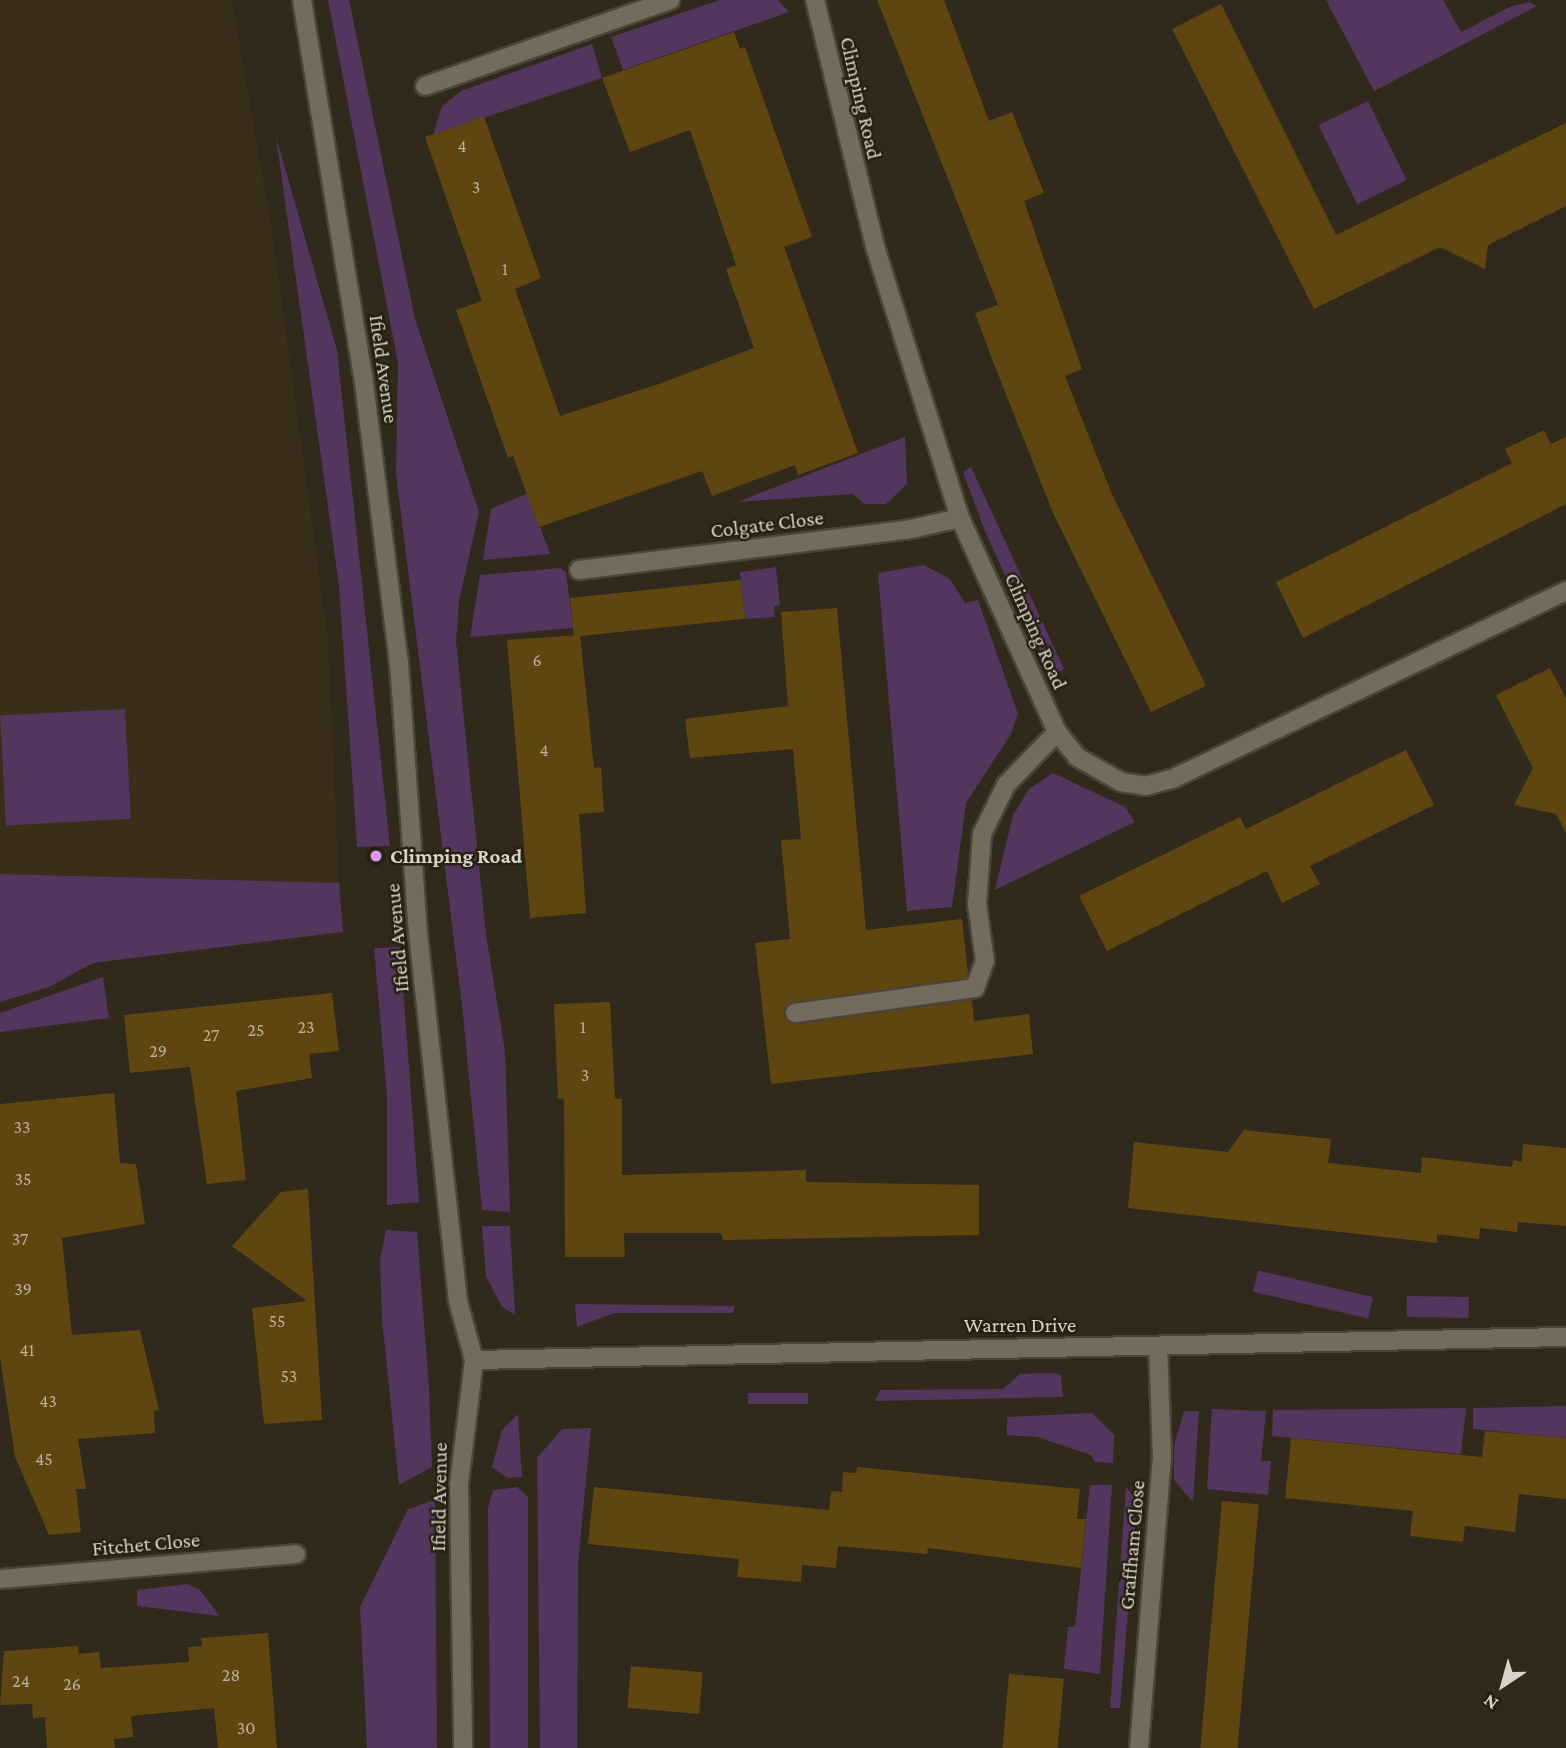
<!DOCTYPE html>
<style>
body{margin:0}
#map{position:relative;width:1566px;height:1748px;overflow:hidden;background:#31291c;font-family:"Crimson Pro",serif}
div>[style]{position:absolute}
.built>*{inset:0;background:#392e1a}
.green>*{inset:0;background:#53365d;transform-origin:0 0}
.building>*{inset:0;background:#5f4611;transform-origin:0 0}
.roads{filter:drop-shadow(2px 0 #4b4439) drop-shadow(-2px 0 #4b4439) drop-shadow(0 2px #4b4439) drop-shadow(0 -2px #4b4439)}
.lane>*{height:18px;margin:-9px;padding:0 9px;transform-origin:9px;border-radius:9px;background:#746b5c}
.street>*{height:18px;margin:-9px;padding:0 9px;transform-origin:9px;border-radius:9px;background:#746b5c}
.secondary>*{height:18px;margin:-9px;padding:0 9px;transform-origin:9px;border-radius:9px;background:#746b5c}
.dots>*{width:19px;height:19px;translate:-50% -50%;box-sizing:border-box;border:4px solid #272012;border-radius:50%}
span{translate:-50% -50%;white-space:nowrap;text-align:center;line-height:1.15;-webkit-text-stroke:5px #272012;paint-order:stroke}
.number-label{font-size:18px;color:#bab09c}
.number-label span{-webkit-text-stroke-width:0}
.street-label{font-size:21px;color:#d8d3ca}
.poi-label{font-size:21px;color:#d8d3ca;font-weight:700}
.left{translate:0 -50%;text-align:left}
.north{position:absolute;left:1468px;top:1650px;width:70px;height:70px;-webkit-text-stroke:5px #272012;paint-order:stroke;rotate:216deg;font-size:19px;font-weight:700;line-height:28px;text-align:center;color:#d8d3ca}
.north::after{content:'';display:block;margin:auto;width:24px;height:32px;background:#d8d3ca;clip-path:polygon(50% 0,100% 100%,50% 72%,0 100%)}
</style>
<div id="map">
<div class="built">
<div style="clip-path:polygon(0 0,232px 0,272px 231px,328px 639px,339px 883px,0 874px)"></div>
</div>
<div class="green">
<div style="clip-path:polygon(328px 0,349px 0,415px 319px,479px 512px,459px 601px,456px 641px,486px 935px,505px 1051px,510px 1212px,482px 1210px,462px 1005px,396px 473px,398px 363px)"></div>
<div style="clip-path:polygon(720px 0,778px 0,789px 12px,623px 70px,611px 37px)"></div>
<div style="clip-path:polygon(1326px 0,1443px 0,1461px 32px,1512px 6px,1530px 2px,1537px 6px,1374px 91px)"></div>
<div style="clip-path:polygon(592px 44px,602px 78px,433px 135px,442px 106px,461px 91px)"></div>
<div style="left:1368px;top:101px;width:88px;height:55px;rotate:64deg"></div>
<div style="clip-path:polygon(276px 137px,337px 350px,390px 846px,357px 847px,339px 585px)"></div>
<div style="clip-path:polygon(905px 437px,907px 484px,886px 504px,864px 504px,853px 494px,737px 502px)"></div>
<div style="clip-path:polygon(971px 467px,1064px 669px,1051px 676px,985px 531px,963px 472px)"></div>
<div style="clip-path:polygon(528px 493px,550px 554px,483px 560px,491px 509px)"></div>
<div style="clip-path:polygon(924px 565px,950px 579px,965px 603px,978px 600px,1018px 714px,1011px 734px,966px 803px,952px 907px,907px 911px,878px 573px)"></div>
<div style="clip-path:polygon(776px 567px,780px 605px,774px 606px,775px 617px,745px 619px,740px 572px)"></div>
<div style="clip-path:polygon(560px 568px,566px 572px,573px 628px,470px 637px,480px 575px)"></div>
<div style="left:125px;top:709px;width:110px;height:125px;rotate:87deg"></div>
<div style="clip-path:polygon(1053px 773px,1125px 807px,1135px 822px,995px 890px,1013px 815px,1029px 789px)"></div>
<div style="clip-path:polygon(0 874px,339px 883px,343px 932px,93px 963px,49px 987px,0 1002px)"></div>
<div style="clip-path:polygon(400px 947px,419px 1202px,387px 1205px,387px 1096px,374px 948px)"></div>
<div style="clip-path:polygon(103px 977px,109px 1018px,0 1032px,0 1013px)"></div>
<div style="clip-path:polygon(482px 1226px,510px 1226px,515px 1315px,502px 1307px,486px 1276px)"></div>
<div style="clip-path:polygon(386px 1230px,417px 1232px,429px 1388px,432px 1467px,399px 1485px,382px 1319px,380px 1260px)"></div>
<div style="left:1407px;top:1296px;width:62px;height:21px;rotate:1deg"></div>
<div style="left:1373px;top:1297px;width:22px;height:118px;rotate:103deg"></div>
<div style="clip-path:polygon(575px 1304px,735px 1306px,733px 1313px,614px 1313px,577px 1327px)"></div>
<div style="clip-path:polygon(1053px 1373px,1061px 1375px,1063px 1397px,875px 1401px,880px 1390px,1003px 1389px,1020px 1374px)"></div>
<div style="left:748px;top:1393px;width:60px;height:11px"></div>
<div style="clip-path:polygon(1566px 1406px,1566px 1438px,1473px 1429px,1473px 1408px)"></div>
<div style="clip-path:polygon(1466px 1408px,1461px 1454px,1272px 1436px,1273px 1410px)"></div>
<div style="clip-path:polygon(1212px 1409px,1266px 1411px,1261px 1461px,1271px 1461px,1268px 1495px,1207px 1489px)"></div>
<div style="clip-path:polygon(1184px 1411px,1199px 1411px,1193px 1502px,1174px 1480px,1174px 1446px)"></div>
<div style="clip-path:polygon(1092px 1413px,1114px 1435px,1113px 1463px,1095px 1462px,1091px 1455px,1037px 1437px,1007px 1435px,1007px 1417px)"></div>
<div style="clip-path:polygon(518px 1414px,522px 1477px,507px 1478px,492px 1467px,502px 1430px)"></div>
<div style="clip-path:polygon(591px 1428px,578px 1564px,577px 1748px,540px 1748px,537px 1458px,562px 1429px)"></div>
<div style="clip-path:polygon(1090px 1485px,1112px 1485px,1100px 1674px,1064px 1669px,1068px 1627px,1075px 1627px)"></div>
<div style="clip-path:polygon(517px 1487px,528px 1497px,528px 1748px,490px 1748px,488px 1508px,493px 1490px)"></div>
<div style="clip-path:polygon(1126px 1487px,1137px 1501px,1120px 1708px,1110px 1708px)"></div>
<div style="clip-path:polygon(435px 1500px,437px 1748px,367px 1748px,360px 1607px,408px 1509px)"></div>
<div style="clip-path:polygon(187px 1584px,200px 1590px,220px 1616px,137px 1606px,137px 1590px)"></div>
</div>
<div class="building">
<div style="clip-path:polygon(877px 0,944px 0,989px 121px,1012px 112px,1044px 193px,1024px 201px,1082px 369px,1065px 376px,1111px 492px,1206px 686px,1151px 712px,1053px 513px,992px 359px,975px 313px,998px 305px)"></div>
<div style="clip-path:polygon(1221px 4px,1336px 235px,1566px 123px,1566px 206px,1488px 245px,1485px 269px,1440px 247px,1314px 309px,1172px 29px)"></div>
<div style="clip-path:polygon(734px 32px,740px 49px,745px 47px,812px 237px,784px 247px,858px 453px,798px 475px,795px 465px,712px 496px,702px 471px,539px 527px,513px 456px,508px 458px,456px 310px,482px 301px,425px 137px,484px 117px,541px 278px,515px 289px,560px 416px,659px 384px,754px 348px,726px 269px,736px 265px,690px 130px,630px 152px,602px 78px)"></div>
<div style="clip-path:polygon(1544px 430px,1551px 444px,1566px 437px,1566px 504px,1303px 638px,1276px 582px,1512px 463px,1505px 449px)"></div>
<div style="left:741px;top:580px;width:39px;height:172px;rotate:84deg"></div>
<div style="clip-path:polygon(837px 608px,866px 930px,962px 919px,968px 973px,967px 978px,793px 1002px,785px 1008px,786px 1019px,797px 1024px,972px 1000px,974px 1021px,1029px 1014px,1033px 1054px,771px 1084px,755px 943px,790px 939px,781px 840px,801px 839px,793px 749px,690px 758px,685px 719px,788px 706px,781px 612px)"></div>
<div style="clip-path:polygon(580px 635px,594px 768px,601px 767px,604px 812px,579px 814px,586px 913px,530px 918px,507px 640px)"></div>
<div style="clip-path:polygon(1550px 668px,1566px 698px,1566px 833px,1556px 814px,1514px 805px,1533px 768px,1496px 695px)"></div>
<div style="clip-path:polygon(1406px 750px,1434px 805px,1310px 866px,1320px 884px,1282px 903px,1267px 871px,1107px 951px,1079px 896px,1240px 817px,1246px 829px)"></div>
<div style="clip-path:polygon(332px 993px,339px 1051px,309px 1054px,312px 1078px,236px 1091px,246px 1180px,207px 1184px,190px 1067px,130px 1073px,124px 1015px)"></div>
<div style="clip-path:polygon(610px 1002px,615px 1098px,622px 1099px,622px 1175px,806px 1170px,806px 1182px,979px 1185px,979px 1235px,723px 1240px,721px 1233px,624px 1233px,625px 1257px,565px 1257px,564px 1098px,558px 1099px,554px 1004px)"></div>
<div style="clip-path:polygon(114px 1093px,120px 1163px,136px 1164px,145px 1224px,62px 1238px,72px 1335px,140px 1330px,159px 1410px,154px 1411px,155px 1433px,78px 1439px,86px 1489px,76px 1489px,81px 1532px,49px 1535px,15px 1457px,0 1357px,0 1104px)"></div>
<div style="clip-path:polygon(1244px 1130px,1331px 1139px,1328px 1163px,1421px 1173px,1422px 1157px,1512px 1167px,1513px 1160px,1522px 1162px,1523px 1144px,1566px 1148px,1566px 1226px,1518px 1222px,1517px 1232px,1480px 1228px,1479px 1239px,1437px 1234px,1437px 1243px,1128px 1208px,1134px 1142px,1228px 1152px)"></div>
<div style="clip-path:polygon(308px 1189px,322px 1420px,264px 1424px,252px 1308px,307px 1301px,232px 1246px,281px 1192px)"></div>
<div style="clip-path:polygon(1485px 1431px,1566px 1438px,1566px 1499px,1519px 1494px,1515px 1532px,1465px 1526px,1463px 1542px,1410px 1536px,1413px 1511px,1285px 1498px,1291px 1438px,1482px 1457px)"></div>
<div style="clip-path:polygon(857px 1467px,1080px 1489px,1077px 1519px,1086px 1519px,1081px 1568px,928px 1548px,927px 1554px,838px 1546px,836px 1568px,802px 1565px,801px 1582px,737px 1577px,739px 1559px,588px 1544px,594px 1487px,829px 1510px,831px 1491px,842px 1492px,843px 1472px,856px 1473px)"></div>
<div style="left:1222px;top:1501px;width:37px;height:248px;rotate:5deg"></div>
<div style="clip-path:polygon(268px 1633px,277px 1748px,218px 1748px,214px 1708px,131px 1716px,133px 1737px,114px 1739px,115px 1748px,47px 1748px,45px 1717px,33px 1718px,32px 1704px,0 1705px,4px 1651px,78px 1646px,79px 1654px,99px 1652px,101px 1668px,189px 1662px,188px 1647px,202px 1646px,201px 1638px)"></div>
<div style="left:631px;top:1666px;width:72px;height:42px;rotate:5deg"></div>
<div style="left:1009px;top:1674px;width:55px;height:75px;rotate:5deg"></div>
</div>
<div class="roads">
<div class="lane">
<div style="left:795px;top:1013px;width:182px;rotate:-7.9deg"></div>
<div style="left:975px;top:988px;width:29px;rotate:-70deg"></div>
<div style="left:985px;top:961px;width:58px;rotate:-98deg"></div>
<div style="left:977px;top:904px;width:70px;rotate:-85.9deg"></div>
<div style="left:982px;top:834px;width:55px;rotate:-63.9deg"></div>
<div style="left:1006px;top:785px;width:74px;rotate:-46.1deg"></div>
</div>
<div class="street">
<div style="left:815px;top:0;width:257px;rotate:76.3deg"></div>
<div style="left:876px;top:250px;width:281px;rotate:72.6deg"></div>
<div style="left:960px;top:518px;width:235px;rotate:65.6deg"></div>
<div style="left:1057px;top:732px;width:32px;rotate:51deg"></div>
<div style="left:1077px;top:757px;width:51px;rotate:29.6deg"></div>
<div style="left:1121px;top:782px;width:24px;rotate:9deg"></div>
<div style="left:1145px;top:786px;width:28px;rotate:-15deg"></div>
<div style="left:1172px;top:779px;width:437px;rotate:-25.5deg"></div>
<div style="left:425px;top:86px;width:260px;rotate:-19.3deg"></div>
<div style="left:579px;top:570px;width:329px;rotate:-7deg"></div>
<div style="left:906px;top:530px;width:55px;rotate:-12.5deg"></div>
<div style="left:0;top:1579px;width:297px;rotate:-4.8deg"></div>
<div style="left:1139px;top:1748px;width:291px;rotate:-85.5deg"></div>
<div style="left:1162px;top:1458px;width:112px;rotate:-92deg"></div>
</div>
<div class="secondary">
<div style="left:302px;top:0;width:380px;rotate:80.8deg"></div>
<div style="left:363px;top:375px;width:289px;rotate:82.9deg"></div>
<div style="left:399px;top:662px;width:272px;rotate:86deg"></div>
<div style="left:418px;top:933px;width:370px;rotate:83.8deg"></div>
<div style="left:458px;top:1301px;width:61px;rotate:74.8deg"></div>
<div style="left:474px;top:1360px;width:125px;rotate:96.9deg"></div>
<div style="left:459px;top:1484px;width:264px;rotate:89.1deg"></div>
<div style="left:474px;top:1360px;width:1092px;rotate:-1.21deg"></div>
</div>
</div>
<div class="dots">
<div style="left:376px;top:856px;background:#dc99f4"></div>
</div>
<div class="number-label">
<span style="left:462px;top:146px">4</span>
<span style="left:476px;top:187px">3</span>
<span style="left:505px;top:269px">1</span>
<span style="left:537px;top:660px">6</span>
<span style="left:544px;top:750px">4</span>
<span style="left:306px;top:1027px">23</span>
<span style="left:583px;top:1027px">1</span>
<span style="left:256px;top:1030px">25</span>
<span style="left:211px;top:1035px">27</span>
<span style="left:158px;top:1051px">29</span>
<span style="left:585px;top:1075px">3</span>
<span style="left:22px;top:1127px">33</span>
<span style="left:23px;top:1179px">35</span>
<span style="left:20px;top:1239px">37</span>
<span style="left:23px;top:1289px">39</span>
<span style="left:277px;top:1321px">55</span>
<span style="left:27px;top:1350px">41</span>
<span style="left:289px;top:1376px">53</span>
<span style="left:48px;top:1401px">43</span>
<span style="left:44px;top:1459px">45</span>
<span style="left:231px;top:1675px">28</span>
<span style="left:21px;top:1681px">24</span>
<span style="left:72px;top:1684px">26</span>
<span style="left:246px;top:1728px">30</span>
</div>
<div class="street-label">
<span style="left:861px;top:98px;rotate:77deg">Climping Road</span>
<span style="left:384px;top:369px;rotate:82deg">Ifield Avenue</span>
<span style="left:767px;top:524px;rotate:-7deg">Colgate Close</span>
<span style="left:1036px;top:631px;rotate:66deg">Climping Road</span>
<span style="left:397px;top:938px;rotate:-95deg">Ifield Avenue</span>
<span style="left:1020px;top:1325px">Warren Drive</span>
<span style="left:439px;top:1497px;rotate:-89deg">Ifield Avenue</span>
<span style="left:146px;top:1544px;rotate:-5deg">Fitchet Close</span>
<span style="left:1132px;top:1545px;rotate:-85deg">Graffham Close</span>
</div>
<div class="poi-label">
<span class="left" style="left:390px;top:856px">Climping Road</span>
</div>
<div class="north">N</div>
</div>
